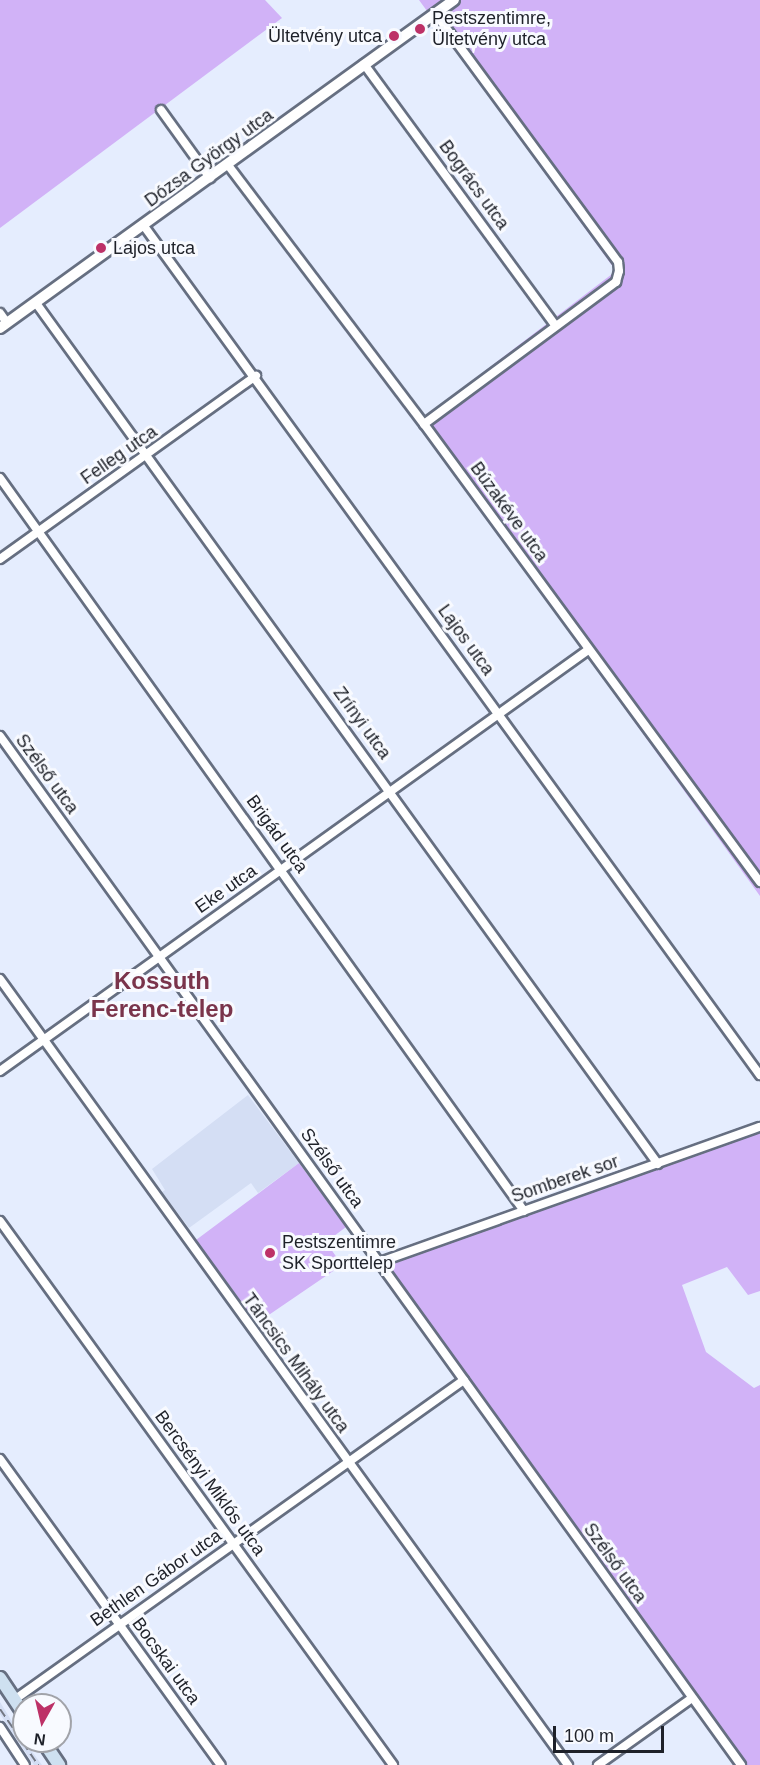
<!DOCTYPE html>
<meta charset="utf-8">
<style>
body{margin:0}
#map{position:relative;width:760px;height:1765px;overflow:hidden;background:#e5edfe;font-family:Helvetica,sans-serif}
div>[style]{position:absolute}
.built>*{inset:0;background:#d4def4}
.green>*{inset:0;background:#d1b2f7}
.roads{filter:drop-shadow(2px 0 #666f81) drop-shadow(-2px 0 #666f81) drop-shadow(0 2px #666f81) drop-shadow(0 -2px #666f81)}
.minor>*{height:8px;margin:-4px;padding:0 4px;transform-origin:4px;border-radius:4px;background:#fff}
.tertiary>*{height:10px;margin:-5px;padding:0 5px;transform-origin:5px;border-radius:5px;background:#fff}
.secondary>*{height:12px;margin:-6px;padding:0 6px;transform-origin:6px;border-radius:6px;background:#cee0f0}
.rail>*{height:2px;margin-top:-1px;transform-origin:0;background:repeating-linear-gradient(90deg,#727783 0 9px,transparent 0 13.5px)}
.dots>*{width:16px;height:16px;translate:-50% -50%;box-sizing:border-box;border:3px solid #f8faff;border-radius:50%}
span{translate:-50% -50%;white-space:nowrap;text-align:center;line-height:1.15;-webkit-text-stroke:6px #f8faff;paint-order:stroke}
.poi-label{font-size:18px;color:#1e2129}
.left{translate:0 -50%;text-align:left}
.right{translate:-100% -50%;text-align:right}
.street-label{font-size:18px;color:#1e2129}
.district-label{font-size:24px;color:#7a344b;font-weight:700}
.north{position:absolute;left:12px;top:1693px;width:60px;height:60px;box-sizing:border-box;background:#f8faff;border:2px solid #a1a3a9;border-radius:50%;rotate:188deg;font-size:16px;font-weight:700;line-height:24px;text-align:center;color:#1e2129}
.north::after{content:'';display:block;margin:auto;width:21px;height:27px;background:#bd3167;clip-path:polygon(50% 0,100% 100%,50% 72%,0 100%)}
.scale{position:absolute;left:553px;top:1726px;width:111px;height:27px;box-sizing:border-box;border:3px solid #1e2129;border-top:0;padding-left:8px;font-size:18px;line-height:21px;white-space:nowrap;color:#1e2129;-webkit-text-stroke:4px #f8faff;paint-order:stroke}
</style>
<div id="map">
<div class="built">
<div style="clip-path:polygon(248px 1095px,299px 1163px,258px 1193px,251px 1183px,189px 1228px,162px 1192px,165px 1190px,152px 1169px)"></div>
<div style="clip-path:polygon(0 1702px,24px 1741px,42px 1765px,34px 1765px,0 1714px)"></div>
</div>
<div class="green">
<div style="clip-path:polygon(0 0,265px 0,282px 18px,0 228px)"></div>
<div style="clip-path:polygon(419px 0,760px 0,760px 896px,418px 422px,616px 271px)"></div>
<div style="clip-path:polygon(760px 1122px,760px 1291px,748px 1295px,727px 1267px,682px 1285px,706px 1352px,754px 1388px,760px 1385px,760px 1765px,739px 1765px,370px 1261px)"></div>
<div style="clip-path:polygon(299px 1163px,346px 1227px,326px 1242px,342px 1265px,257px 1323px,196px 1240px)"></div>
</div>
<div class="roads">
<div class="minor">
<div style="left:364px;top:64px;width:323px;rotate:53.8deg"></div>
<div style="left:161px;top:110px;width:84px;rotate:54.2deg"></div>
<div style="left:228px;top:165px;width:325px;rotate:52.9deg"></div>
<div style="left:424px;top:424px;width:568px;rotate:53.74deg"></div>
<div style="left:144px;top:226px;width:1049px;rotate:54.04deg"></div>
<div style="left:36px;top:303px;width:1062px;rotate:54.16deg"></div>
<div style="left:0;top:313px;width:12px;rotate:55deg"></div>
<div style="left:424px;top:424px;width:239px;rotate:-36.5deg"></div>
<div style="left:616px;top:282px;width:11px;rotate:-75deg"></div>
<div style="left:619px;top:271px;width:9px;rotate:-96deg"></div>
<div style="left:618px;top:262px;width:308px;rotate:-126.3deg"></div>
<div style="left:0;top:478px;width:901px;rotate:54.44deg"></div>
<div style="left:0;top:559px;width:315px;rotate:-35.6deg"></div>
<div style="left:0;top:736px;width:1268px;rotate:54.24deg"></div>
<div style="left:0;top:979px;width:970px;rotate:54.15deg"></div>
<div style="left:0;top:1071px;width:723px;rotate:-35.6deg"></div>
<div style="left:0;top:1221px;width:671px;rotate:54.15deg"></div>
<div style="left:380px;top:1262px;width:403px;rotate:-19.6deg"></div>
<div style="left:0;top:1459px;width:377px;rotate:54.2deg"></div>
<div style="left:14px;top:1700px;width:552px;rotate:-35.42deg"></div>
<div style="left:0;top:1727px;width:45px;rotate:56.7deg"></div>
<div style="left:598px;top:1765px;width:115px;rotate:-35.5deg"></div>
</div>
<div class="tertiary">
<div style="left:0;top:328px;width:560px;rotate:-35.85deg"></div>
</div>
<div class="secondary">
<div style="left:0;top:1678px;width:43px;rotate:56.3deg"></div>
<div style="left:43px;top:1741px;width:29px;rotate:56deg"></div>
</div>
</div>
<div class="rail">
<div style="left:0;top:1709px;width:68px;rotate:55.8deg"></div>
</div>
<div class="dots">
<div style="left:420px;top:29px;background:#bd3167"></div>
<div style="left:394px;top:36px;background:#bd3167"></div>
<div style="left:101px;top:248px;background:#bd3167"></div>
<div style="left:270px;top:1253px;background:#bd3167"></div>
</div>
<div class="poi-label">
<span class="left" style="left:432px;top:29px">Pestszentimre,<br>Ültetvény utca</span>
<span class="right" style="left:382px;top:36px">Ültetvény utca</span>
<span class="left" style="left:113px;top:248px">Lajos utca</span>
<span class="left" style="left:282px;top:1253px">Pestszentimre<br>SK Sporttelep</span>
</div>
<div class="street-label">
<span style="left:209px;top:158px;rotate:-36deg">Dózsa György utca</span>
<span style="left:474px;top:185px;rotate:54deg">Bogrács utca</span>
<span style="left:119px;top:455px;rotate:-35deg">Felleg utca</span>
<span style="left:509px;top:512px;rotate:54deg">Búzakéve utca</span>
<span style="left:466px;top:640px;rotate:54deg">Lajos utca</span>
<span style="left:362px;top:723px;rotate:54deg">Zrínyi utca</span>
<span style="left:47px;top:774px;rotate:54deg">Szélső utca</span>
<span style="left:277px;top:834px;rotate:54deg">Brigád utca</span>
<span style="left:226px;top:889px;rotate:-35deg">Eke utca</span>
<span style="left:332px;top:1168px;rotate:54deg">Szélső utca</span>
<span style="left:565px;top:1179px;rotate:-19deg">Somberek sor</span>
<span style="left:296px;top:1363px;rotate:54deg">Táncsics Mihály utca</span>
<span style="left:210px;top:1483px;rotate:54deg">Bercsényi Miklós utca</span>
<span style="left:615px;top:1563px;rotate:54deg">Szélső utca</span>
<span style="left:156px;top:1578px;rotate:-35deg">Bethlen Gábor utca</span>
<span style="left:166px;top:1661px;rotate:54deg">Bocskai utca</span>
</div>
<div class="district-label">
<span style="left:162px;top:995px">Kossuth<br>Ferenc-telep</span>
</div>
<div class="north">N</div>
<div class="scale">100 m</div>
</div>
